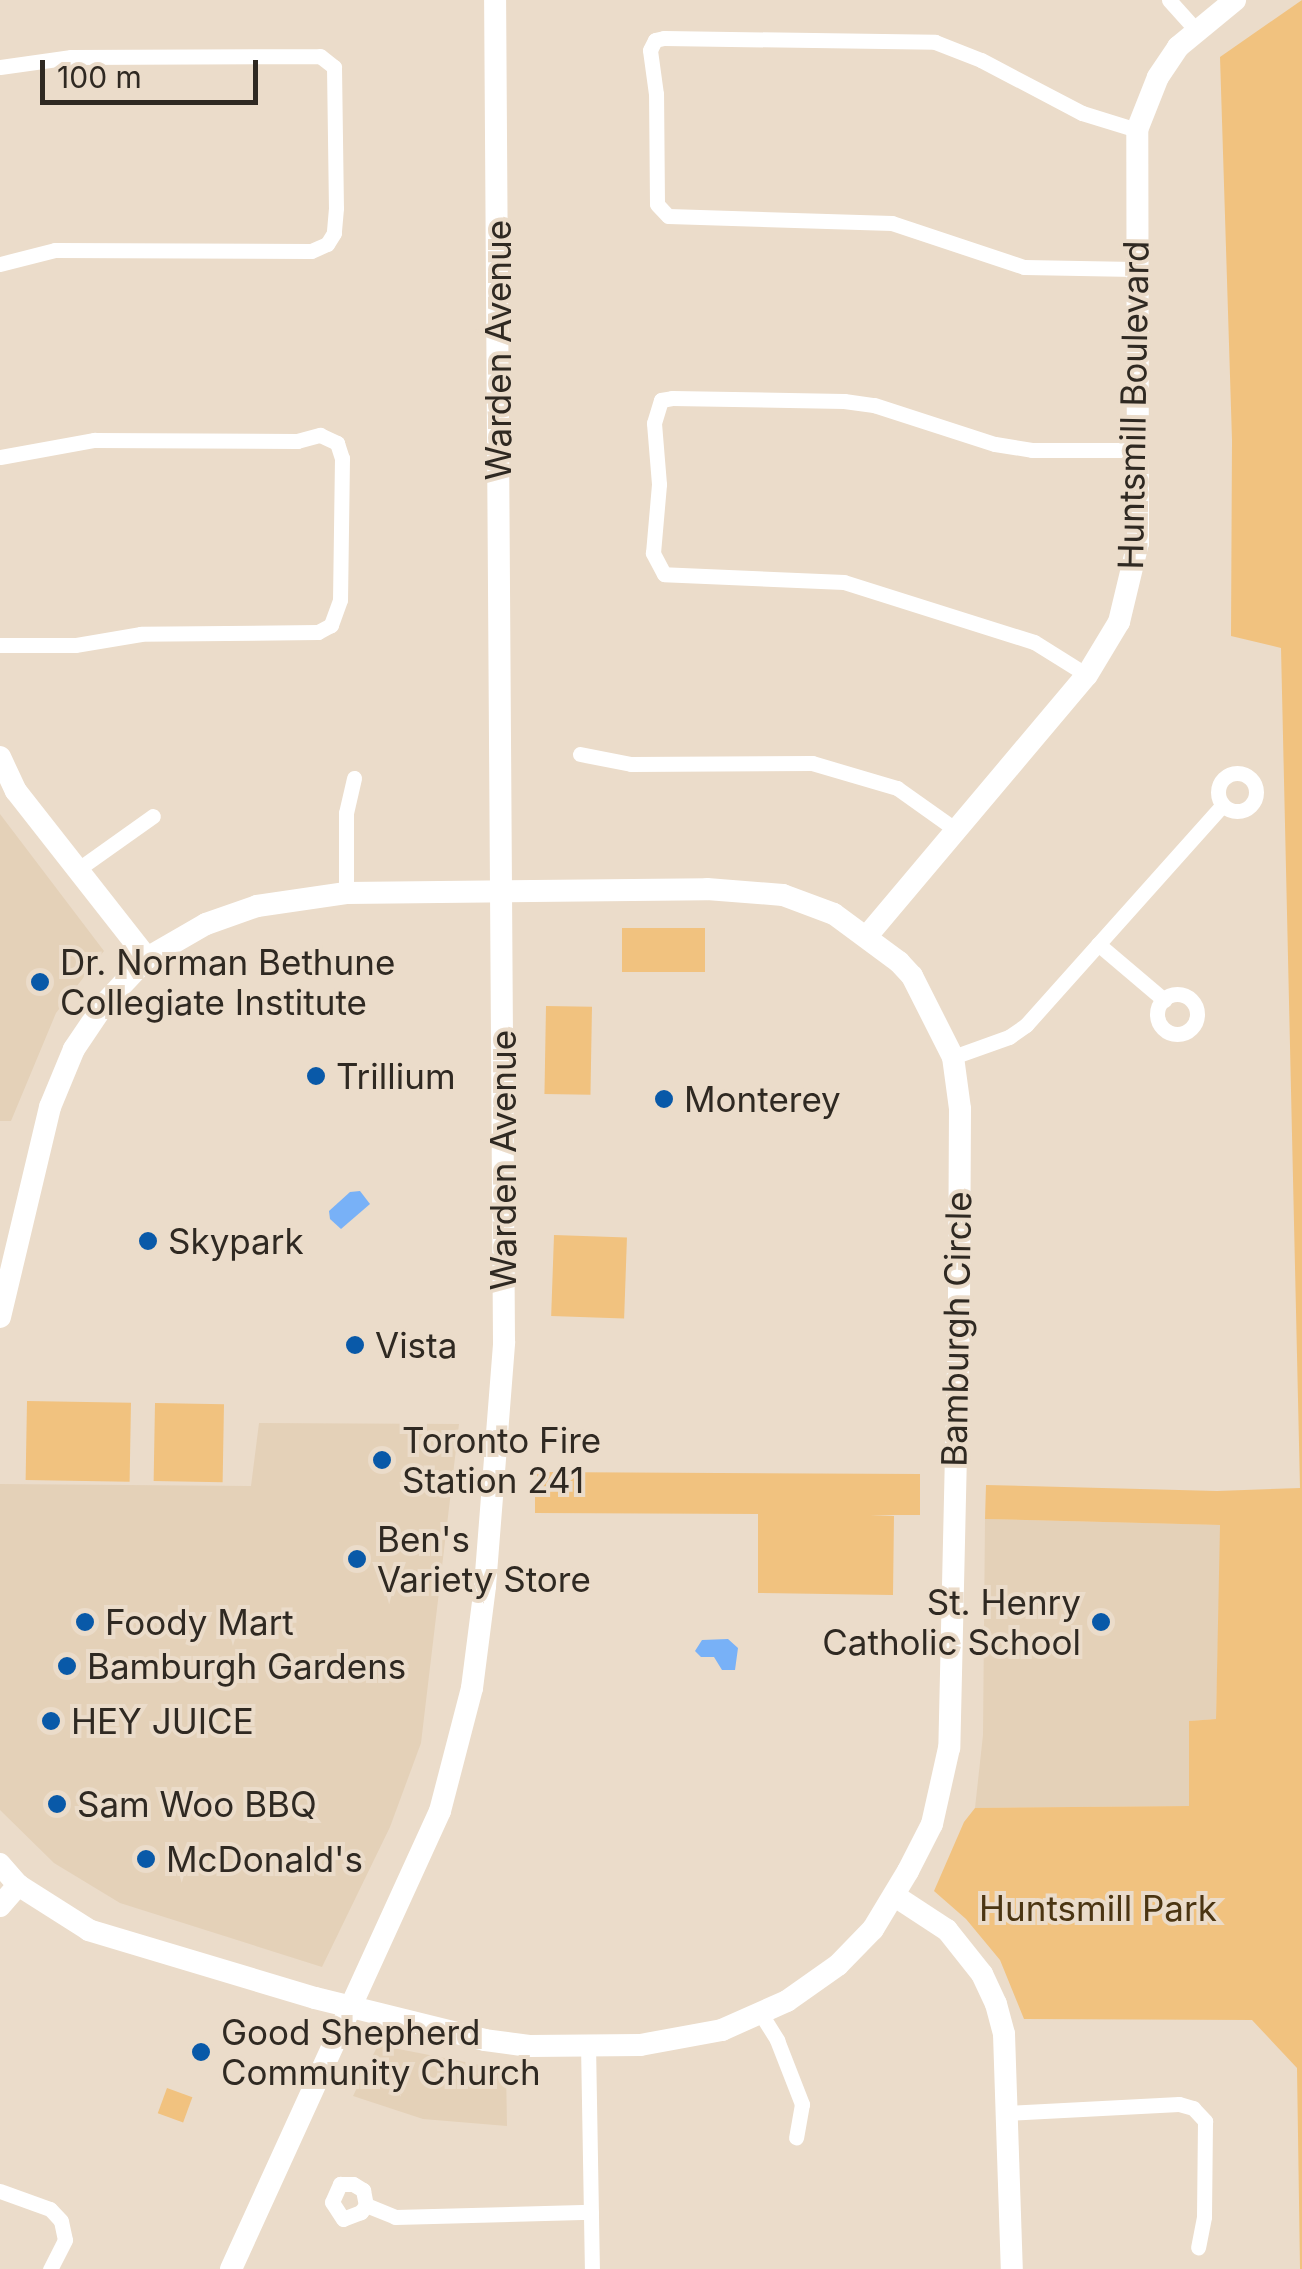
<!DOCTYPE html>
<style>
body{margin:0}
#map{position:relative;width:1302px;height:2269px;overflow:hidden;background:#ebdcca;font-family:Inter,sans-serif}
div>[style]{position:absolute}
.built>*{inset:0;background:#e4d1b8}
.green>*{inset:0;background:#f1c27f;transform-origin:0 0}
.water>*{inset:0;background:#78b1f7}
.street>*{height:15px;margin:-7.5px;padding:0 7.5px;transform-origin:7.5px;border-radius:7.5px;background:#fff}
.street>.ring{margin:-7.5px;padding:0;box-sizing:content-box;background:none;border:15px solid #fff;border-radius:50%}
.secondary>*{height:22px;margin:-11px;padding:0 11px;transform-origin:11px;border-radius:11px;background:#fff}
.dots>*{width:28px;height:28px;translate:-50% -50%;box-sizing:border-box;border:5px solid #ebdcca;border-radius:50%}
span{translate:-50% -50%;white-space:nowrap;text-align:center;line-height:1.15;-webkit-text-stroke:8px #ebdcca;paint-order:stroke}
.street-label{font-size:35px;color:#2f2922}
.poi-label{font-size:35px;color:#2f2922}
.left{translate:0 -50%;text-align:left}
.right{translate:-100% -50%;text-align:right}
.park-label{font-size:35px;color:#4b3512}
.scale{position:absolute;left:40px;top:60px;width:218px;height:45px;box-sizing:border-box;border:5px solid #2f2922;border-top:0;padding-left:12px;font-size:30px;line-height:35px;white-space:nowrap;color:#2f2922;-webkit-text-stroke:8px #ebdcca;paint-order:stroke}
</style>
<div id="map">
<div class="built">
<div style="clip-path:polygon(0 814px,104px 951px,56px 1013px,11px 1121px,0 1121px)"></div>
<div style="clip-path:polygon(259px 1423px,459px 1424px,421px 1743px,390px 1827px,322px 1967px,120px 1903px,54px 1863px,0 1810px,0 1484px,251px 1486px)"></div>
<div style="clip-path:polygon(985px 1519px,1221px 1525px,1216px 1719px,1189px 1721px,1189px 1806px,975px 1808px,983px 1735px)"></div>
<div style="clip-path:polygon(378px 2045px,506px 2070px,507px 2126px,423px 2119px,353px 2096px)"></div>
</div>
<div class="green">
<div style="clip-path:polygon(1302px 0,1302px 2269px,1300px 2269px,1297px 2068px,1252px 2020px,1024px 2019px,1000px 1960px,966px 1919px,934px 1891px,964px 1822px,975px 1808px,1189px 1806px,1189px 1721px,1216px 1719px,1220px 1525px,985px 1519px,986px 1485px,1217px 1491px,1300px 1488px,1281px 648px,1231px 636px,1232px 440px,1220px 57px)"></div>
<div style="left:705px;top:928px;width:44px;height:83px;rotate:90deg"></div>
<div style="left:546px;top:1006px;width:46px;height:88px;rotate:1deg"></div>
<div style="left:554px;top:1235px;width:73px;height:81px;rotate:2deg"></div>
<div style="left:27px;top:1401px;width:104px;height:79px;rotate:1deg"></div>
<div style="left:155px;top:1403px;width:69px;height:78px;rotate:1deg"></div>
<div style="clip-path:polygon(535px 1472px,920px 1474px,920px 1515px,870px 1515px,894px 1516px,893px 1595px,758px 1593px,758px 1514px,535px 1513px)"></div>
<div style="left:167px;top:2088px;width:27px;height:27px;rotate:20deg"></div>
</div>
<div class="water">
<div style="clip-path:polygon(360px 1191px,370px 1204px,341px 1229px,330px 1219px,329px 1211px,350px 1192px)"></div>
<div style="clip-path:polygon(728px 1639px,738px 1648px,735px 1670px,722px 1670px,714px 1657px,701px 1657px,695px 1651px,702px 1640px)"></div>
</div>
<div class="street">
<div style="left:1169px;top:0;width:39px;rotate:48deg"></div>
<div style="left:0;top:67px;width:72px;rotate:-8deg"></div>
<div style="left:71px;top:57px;width:249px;rotate:-0.2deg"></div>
<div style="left:320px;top:56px;width:18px;rotate:38deg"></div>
<div style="left:334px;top:67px;width:141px;rotate:89.2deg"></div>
<div style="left:336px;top:208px;width:25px;rotate:95deg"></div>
<div style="left:334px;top:233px;width:13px;rotate:122deg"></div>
<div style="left:327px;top:244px;width:17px;rotate:156deg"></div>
<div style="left:311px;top:251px;width:256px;rotate:-179.8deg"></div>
<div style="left:55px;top:250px;width:57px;rotate:165.7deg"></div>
<div style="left:1135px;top:269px;width:111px;rotate:-179deg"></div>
<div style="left:1024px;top:267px;width:139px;rotate:-161.6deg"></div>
<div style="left:892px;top:223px;width:224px;rotate:-178.2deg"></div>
<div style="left:668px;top:216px;width:16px;rotate:-133deg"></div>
<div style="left:657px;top:204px;width:110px;rotate:-90.5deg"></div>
<div style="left:656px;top:94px;width:44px;rotate:-97.8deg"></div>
<div style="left:650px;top:50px;width:11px;rotate:-63deg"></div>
<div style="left:655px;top:40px;width:9px;rotate:-13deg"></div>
<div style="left:664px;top:38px;width:271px;rotate:0.8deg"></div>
<div style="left:935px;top:42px;width:49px;rotate:21.4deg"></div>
<div style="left:981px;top:60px;width:114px;rotate:27.7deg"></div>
<div style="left:1082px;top:113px;width:58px;rotate:17.2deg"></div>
<div style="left:0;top:457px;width:96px;rotate:-10.3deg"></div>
<div style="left:94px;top:440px;width:203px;rotate:0.3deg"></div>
<div style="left:297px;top:441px;width:24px;rotate:-15deg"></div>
<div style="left:320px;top:435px;width:19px;rotate:25deg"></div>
<div style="left:337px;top:443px;width:16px;rotate:72deg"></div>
<div style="left:342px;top:458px;width:142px;rotate:90.8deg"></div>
<div style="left:340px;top:600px;width:27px;rotate:110deg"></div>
<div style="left:331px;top:625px;width:15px;rotate:152deg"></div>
<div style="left:318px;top:632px;width:177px;rotate:179.4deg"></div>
<div style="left:141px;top:634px;width:67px;rotate:170.5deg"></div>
<div style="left:75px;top:645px;width:75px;rotate:180deg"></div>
<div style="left:1087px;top:675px;width:62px;rotate:-148.1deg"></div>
<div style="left:1034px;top:642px;width:199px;rotate:-162.5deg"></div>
<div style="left:844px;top:582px;width:180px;rotate:-177.5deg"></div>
<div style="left:664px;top:574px;width:24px;rotate:-118deg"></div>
<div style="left:653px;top:553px;width:69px;rotate:-85deg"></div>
<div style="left:659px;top:484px;width:61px;rotate:-94.7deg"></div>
<div style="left:654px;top:423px;width:24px;rotate:-73deg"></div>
<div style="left:661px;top:400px;width:11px;rotate:-10deg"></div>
<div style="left:672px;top:398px;width:172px;rotate:1deg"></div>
<div style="left:844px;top:401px;width:30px;rotate:8deg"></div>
<div style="left:874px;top:405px;width:127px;rotate:17.9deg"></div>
<div style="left:995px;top:444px;width:37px;rotate:9deg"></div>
<div style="left:1032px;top:450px;width:106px"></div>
<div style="left:580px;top:754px;width:52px;rotate:11.1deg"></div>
<div style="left:631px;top:764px;width:181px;rotate:-0.3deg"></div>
<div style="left:812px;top:763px;width:89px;rotate:16.4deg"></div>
<div style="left:897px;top:788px;width:71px;rotate:35.3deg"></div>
<div class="ring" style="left:1218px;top:773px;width:23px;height:23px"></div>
<div style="left:77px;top:870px;width:93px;rotate:-35.4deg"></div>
<div style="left:346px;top:893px;width:80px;rotate:-90deg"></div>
<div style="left:346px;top:813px;width:36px;rotate:-77deg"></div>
<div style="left:1098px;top:944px;width:87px;rotate:40.3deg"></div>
<div class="ring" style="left:1157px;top:994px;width:25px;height:25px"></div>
<div style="left:953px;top:1057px;width:59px;rotate:-19.7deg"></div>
<div style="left:1009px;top:1037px;width:21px;rotate:-35deg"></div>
<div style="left:1026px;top:1025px;width:294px;rotate:-48.2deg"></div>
<div style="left:761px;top:2014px;width:31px;rotate:58deg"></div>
<div style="left:777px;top:2040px;width:69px;rotate:68.7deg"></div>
<div style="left:802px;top:2104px;width:34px;rotate:100deg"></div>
<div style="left:588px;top:2044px;width:225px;rotate:89deg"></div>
<div style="left:1008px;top:2113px;width:171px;rotate:-3deg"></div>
<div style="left:1179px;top:2104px;width:15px;rotate:16deg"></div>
<div style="left:1193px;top:2108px;width:18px;rotate:47deg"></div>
<div style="left:1205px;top:2121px;width:96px;rotate:90.6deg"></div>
<div style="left:1204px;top:2217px;width:31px;rotate:101deg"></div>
<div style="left:0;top:2191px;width:53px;rotate:19.8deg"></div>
<div style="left:50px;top:2209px;width:16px;rotate:47deg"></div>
<div style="left:61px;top:2221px;width:19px;rotate:78deg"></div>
<div style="left:65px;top:2240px;width:33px;rotate:117deg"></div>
<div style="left:366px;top:2205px;width:9px;rotate:126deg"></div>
<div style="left:361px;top:2212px;width:19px;rotate:159deg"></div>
<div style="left:343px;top:2219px;width:20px;rotate:-123deg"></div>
<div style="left:332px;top:2202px;width:20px;rotate:-66deg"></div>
<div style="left:340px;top:2184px;width:13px"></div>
<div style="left:353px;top:2184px;width:12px;rotate:31deg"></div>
<div style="left:363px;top:2190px;width:15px;rotate:79deg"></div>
<div style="left:366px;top:2205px;width:31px;rotate:22deg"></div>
<div style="left:395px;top:2217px;width:196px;rotate:-1.5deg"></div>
</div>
<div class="secondary">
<div style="left:0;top:757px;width:38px;rotate:65deg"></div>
<div style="left:16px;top:791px;width:212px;rotate:51.9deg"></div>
<div style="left:867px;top:936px;width:341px;rotate:-49.9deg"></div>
<div style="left:1087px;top:675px;width:62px;rotate:-58.9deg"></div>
<div style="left:1119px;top:622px;width:81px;rotate:-76.5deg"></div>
<div style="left:1138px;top:543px;width:413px;rotate:-90.1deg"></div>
<div style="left:1137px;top:130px;width:57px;rotate:-68.4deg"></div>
<div style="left:1158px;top:77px;width:36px;rotate:-56deg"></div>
<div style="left:1178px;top:47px;width:74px;rotate:-39.5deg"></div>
<div style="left:0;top:1317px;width:216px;rotate:-76.6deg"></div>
<div style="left:50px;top:1107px;width:63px;rotate:-67.5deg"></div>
<div style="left:74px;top:1049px;width:55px;rotate:-56deg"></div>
<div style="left:105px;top:1003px;width:62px;rotate:-47deg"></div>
<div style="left:147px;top:958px;width:68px;rotate:-30deg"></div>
<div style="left:206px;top:924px;width:54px;rotate:-19.4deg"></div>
<div style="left:257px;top:906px;width:90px;rotate:-8.3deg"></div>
<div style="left:346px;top:893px;width:361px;rotate:-0.6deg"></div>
<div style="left:707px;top:889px;width:76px;rotate:4.5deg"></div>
<div style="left:783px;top:895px;width:54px;rotate:20.4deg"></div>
<div style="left:834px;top:914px;width:81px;rotate:36.4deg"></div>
<div style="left:899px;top:962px;width:19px;rotate:47deg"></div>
<div style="left:912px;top:976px;width:91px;rotate:63.2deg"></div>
<div style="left:953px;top:1057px;width:52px;rotate:82.3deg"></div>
<div style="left:960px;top:1109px;width:212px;rotate:90.3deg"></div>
<div style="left:959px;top:1321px;width:427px;rotate:91.3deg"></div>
<div style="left:949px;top:1748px;width:78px;rotate:102.6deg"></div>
<div style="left:932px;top:1824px;width:53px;rotate:117.1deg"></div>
<div style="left:908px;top:1871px;width:68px;rotate:121.1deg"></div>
<div style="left:873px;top:1929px;width:50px;rotate:134.2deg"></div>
<div style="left:838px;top:1965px;width:62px;rotate:144.8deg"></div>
<div style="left:787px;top:2001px;width:71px;rotate:156deg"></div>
<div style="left:722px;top:2030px;width:83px;rotate:169.6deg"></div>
<div style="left:640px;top:2045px;width:111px;rotate:179.5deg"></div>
<div style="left:529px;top:2046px;width:44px;rotate:-172.2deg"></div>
<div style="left:485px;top:2040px;width:175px;rotate:-166.1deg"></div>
<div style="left:315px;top:1998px;width:236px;rotate:-163.3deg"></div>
<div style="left:89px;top:1930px;width:84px;rotate:-147.6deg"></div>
<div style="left:18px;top:1885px;width:28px;rotate:-131deg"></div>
<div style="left:895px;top:1896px;width:62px;rotate:33.2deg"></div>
<div style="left:947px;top:1930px;width:56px;rotate:51.5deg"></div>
<div style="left:982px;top:1974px;width:33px;rotate:65deg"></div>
<div style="left:996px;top:2004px;width:31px;rotate:75deg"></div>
<div style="left:1004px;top:2034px;width:235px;rotate:88.1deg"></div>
<div style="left:0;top:1906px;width:28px;rotate:-49deg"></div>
<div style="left:231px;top:2269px;width:503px;rotate:-65.47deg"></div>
<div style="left:440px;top:1811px;width:127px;rotate:-75.4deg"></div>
<div style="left:472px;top:1688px;width:103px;rotate:-82.7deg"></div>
<div style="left:485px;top:1586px;width:245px;rotate:-85.5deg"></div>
<div style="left:504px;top:1342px;width:1342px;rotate:-90.38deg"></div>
</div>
<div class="dots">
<div style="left:40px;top:982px;background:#0959a8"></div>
<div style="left:316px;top:1076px;background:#0959a8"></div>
<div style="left:664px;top:1099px;background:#0959a8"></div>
<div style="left:148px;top:1241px;background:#0959a8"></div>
<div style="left:355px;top:1345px;background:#0959a8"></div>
<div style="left:382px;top:1460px;background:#0959a8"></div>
<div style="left:357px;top:1559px;background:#0959a8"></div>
<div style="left:85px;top:1622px;background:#0959a8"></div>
<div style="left:1101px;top:1622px;background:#0959a8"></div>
<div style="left:67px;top:1666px;background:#0959a8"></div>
<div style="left:51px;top:1721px;background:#0959a8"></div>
<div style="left:57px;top:1804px;background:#0959a8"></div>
<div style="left:146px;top:1859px;background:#0959a8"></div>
<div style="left:201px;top:2052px;background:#0959a8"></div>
</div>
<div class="street-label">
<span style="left:498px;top:350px;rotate:-90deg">Warden Avenue</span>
<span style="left:1133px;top:405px;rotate:-89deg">Huntsmill Boulevard</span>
<span style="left:503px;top:1160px;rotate:-90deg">Warden Avenue</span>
<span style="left:956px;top:1329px;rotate:-89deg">Bamburgh Circle</span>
</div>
<div class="poi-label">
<span class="left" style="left:60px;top:982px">Dr. Norman Bethune<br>Collegiate Institute</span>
<span class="left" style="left:336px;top:1076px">Trillium</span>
<span class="left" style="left:684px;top:1099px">Monterey</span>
<span class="left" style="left:168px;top:1241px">Skypark</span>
<span class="left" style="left:375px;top:1345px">Vista</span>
<span class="left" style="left:402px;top:1460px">Toronto Fire<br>Station 241</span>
<span class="left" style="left:377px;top:1559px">Ben's<br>Variety Store</span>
<span class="right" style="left:1081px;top:1622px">St. Henry<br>Catholic School</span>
<span class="left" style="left:105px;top:1622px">Foody Mart</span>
<span class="left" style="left:87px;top:1666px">Bamburgh Gardens</span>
<span class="left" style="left:71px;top:1721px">HEY JUICE</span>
<span class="left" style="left:77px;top:1804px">Sam Woo BBQ</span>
<span class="left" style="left:166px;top:1859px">McDonald's</span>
<span class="left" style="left:221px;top:2052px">Good Shepherd<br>Community Church</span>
</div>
<div class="park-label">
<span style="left:1098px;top:1908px">Huntsmill Park</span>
</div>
<div class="scale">100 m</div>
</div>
